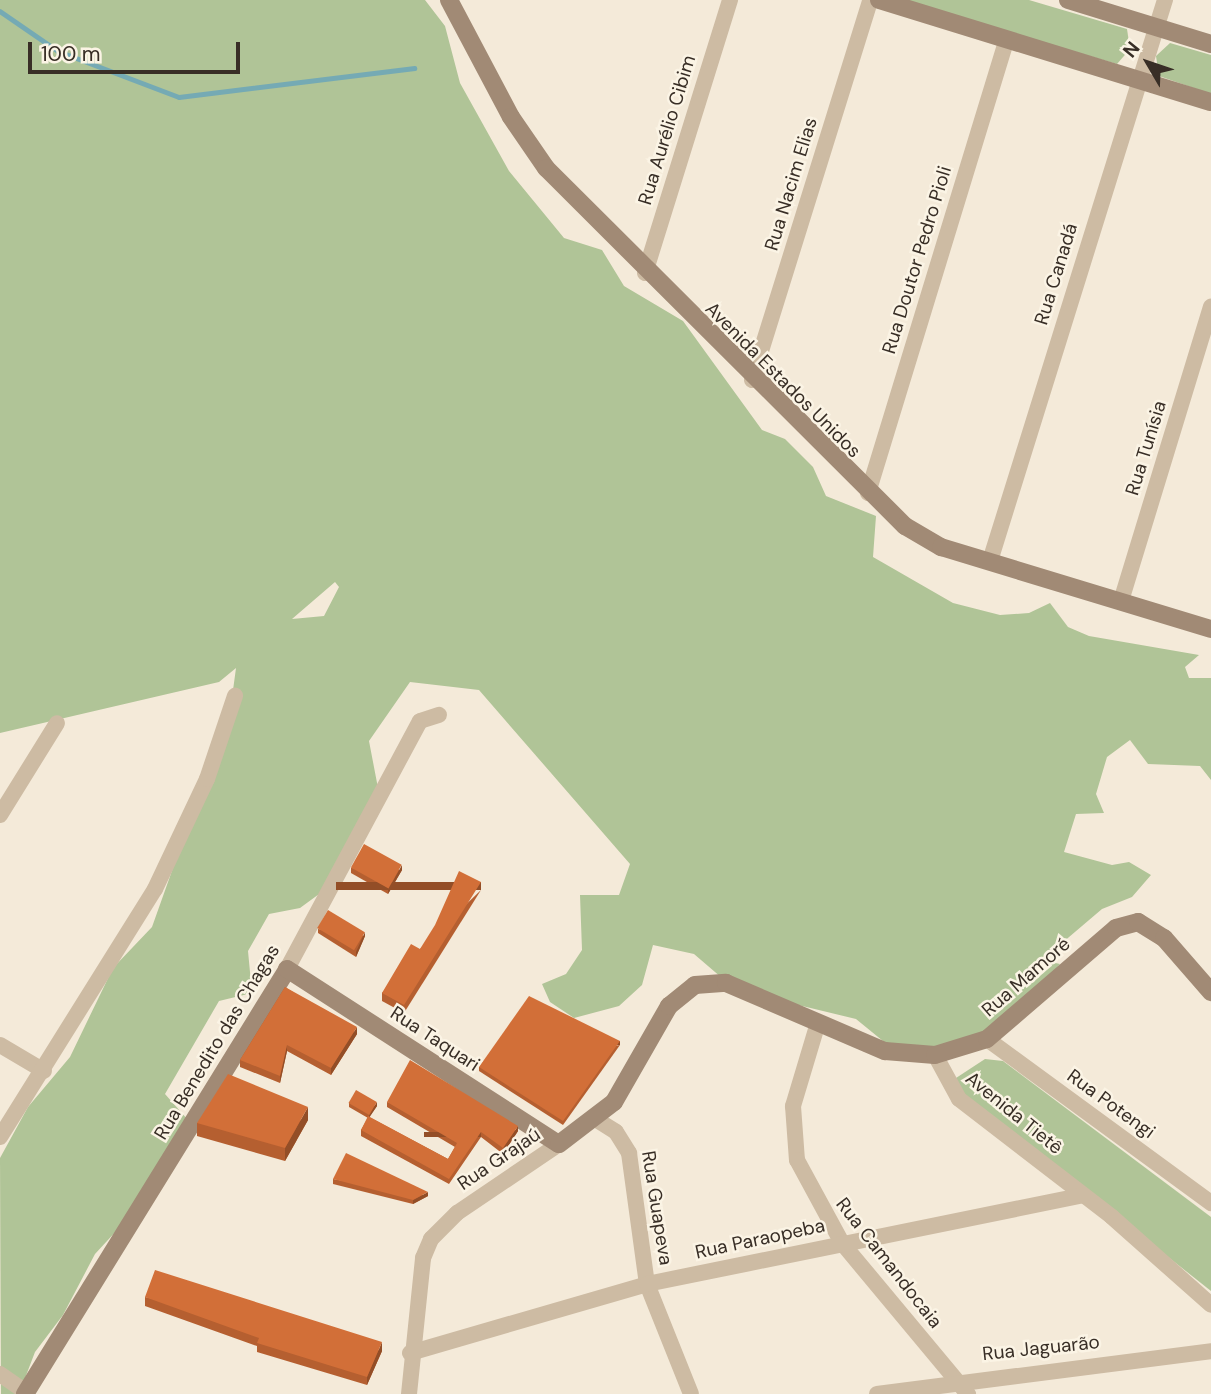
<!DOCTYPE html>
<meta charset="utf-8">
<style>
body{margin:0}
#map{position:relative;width:1211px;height:1394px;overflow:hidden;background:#f4ead9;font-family:"DM Sans",sans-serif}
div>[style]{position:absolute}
.green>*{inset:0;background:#b0c497}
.stream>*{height:4.5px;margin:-2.25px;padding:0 2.25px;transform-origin:2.25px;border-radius:2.25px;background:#75aab4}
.street>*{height:16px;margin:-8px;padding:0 8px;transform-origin:8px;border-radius:8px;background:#cdbba3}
.secondary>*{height:18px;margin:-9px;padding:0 9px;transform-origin:9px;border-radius:9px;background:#a18a75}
.wall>*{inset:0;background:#b55f30}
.shaded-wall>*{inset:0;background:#934e27;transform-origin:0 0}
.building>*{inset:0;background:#d26f38;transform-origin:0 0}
span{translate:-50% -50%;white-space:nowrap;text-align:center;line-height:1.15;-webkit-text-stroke:5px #fbf4e5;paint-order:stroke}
.street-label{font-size:19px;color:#382e26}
.north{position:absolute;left:1113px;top:28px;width:70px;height:70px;-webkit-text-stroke:5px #fbf4e5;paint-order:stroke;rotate:309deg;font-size:19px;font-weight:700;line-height:28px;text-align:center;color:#382e26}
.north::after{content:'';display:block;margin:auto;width:24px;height:32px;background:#382e26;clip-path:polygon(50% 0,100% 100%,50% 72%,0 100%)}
.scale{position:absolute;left:28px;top:42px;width:212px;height:32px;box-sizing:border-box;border:4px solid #382e26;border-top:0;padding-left:9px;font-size:21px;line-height:24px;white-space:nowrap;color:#382e26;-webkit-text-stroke:5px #fbf4e5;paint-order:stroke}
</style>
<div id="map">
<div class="green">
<div style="clip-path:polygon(evenodd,0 0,425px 0,445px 26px,460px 83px,509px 171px,564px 238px,602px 250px,624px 286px,683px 321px,762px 430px,785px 439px,813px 467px,826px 496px,876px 516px,873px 557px,953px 603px,1000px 615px,1029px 613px,1050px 603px,1068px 627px,1089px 636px,1199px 655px,1185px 667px,1189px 678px,1211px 678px,1211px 780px,1200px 766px,1148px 764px,1130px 740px,1107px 757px,1096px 794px,1104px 813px,1076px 814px,1064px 852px,1112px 865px,1129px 862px,1151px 875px,1132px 897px,1102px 909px,1042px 960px,1060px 964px,1028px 1002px,992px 1033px,945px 1049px,894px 1050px,856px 1019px,736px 990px,694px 954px,653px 945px,642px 985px,619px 1006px,574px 1018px,550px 1002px,542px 984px,566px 974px,582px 950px,580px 895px,619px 895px,630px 864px,479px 690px,410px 682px,369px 741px,378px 788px,330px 886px,300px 908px,269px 914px,248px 951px,252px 993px,219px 1001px,165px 1094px,195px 1128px,155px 1189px,95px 1254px,63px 1315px,35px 1352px,19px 1394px,1px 1394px,0 1158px,28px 1107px,70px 1057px,113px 968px,152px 927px,231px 705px,236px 668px,219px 682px,0 733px,0 0,335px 582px,339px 587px,324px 616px,292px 619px,335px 582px)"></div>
<div style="clip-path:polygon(897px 0,1029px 0,1127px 29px,1130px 49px,1117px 64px)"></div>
<div style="clip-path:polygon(1170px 43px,1211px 55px,1211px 94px,1159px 76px,1156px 56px)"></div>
<div style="clip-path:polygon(985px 1059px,1003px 1061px,1211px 1217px,1211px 1291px,955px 1088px,956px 1078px)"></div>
</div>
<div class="stream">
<div style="left:0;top:11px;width:70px;rotate:34.6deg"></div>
<div style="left:58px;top:51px;width:129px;rotate:20.8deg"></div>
<div style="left:179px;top:97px;width:237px;rotate:-7deg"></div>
</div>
<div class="street">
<div style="left:645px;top:273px;width:286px;rotate:-72.7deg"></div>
<div style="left:752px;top:380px;width:398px;rotate:-72.7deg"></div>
<div style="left:868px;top:493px;width:475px;rotate:-73deg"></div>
<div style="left:990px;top:561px;width:588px;rotate:-72.68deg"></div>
<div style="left:1121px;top:601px;width:308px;rotate:-73deg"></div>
<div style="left:0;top:815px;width:108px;rotate:-58.2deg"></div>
<div style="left:287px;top:969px;width:281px;rotate:-61.8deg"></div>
<div style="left:420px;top:721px;width:20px;rotate:-18deg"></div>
<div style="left:817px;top:1026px;width:84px;rotate:106.7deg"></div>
<div style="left:793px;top:1106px;width:54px;rotate:85.8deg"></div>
<div style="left:797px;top:1160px;width:94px;rotate:61.5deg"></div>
<div style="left:842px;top:1243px;width:197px;rotate:50.2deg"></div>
<div style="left:987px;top:1039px;width:278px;rotate:36.2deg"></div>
<div style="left:0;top:1045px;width:51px;rotate:30.6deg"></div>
<div style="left:935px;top:1055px;width:50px;rotate:61.4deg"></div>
<div style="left:959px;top:1099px;width:193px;rotate:37.6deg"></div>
<div style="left:1112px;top:1217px;width:132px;rotate:41.6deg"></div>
<div style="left:597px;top:1120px;width:22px;rotate:32deg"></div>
<div style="left:616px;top:1132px;width:25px;rotate:58deg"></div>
<div style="left:629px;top:1153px;width:132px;rotate:82.2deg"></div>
<div style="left:647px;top:1284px;width:118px;rotate:68.2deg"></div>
<div style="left:0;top:1137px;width:292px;rotate:-58deg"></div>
<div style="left:155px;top:889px;width:122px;rotate:-64.7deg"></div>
<div style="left:207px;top:779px;width:88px;rotate:-71.4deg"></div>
<div style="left:410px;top:1353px;width:247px;rotate:-16.2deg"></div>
<div style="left:647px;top:1284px;width:445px;rotate:-11.5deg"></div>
<div style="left:0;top:1374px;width:32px;rotate:35deg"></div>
<div style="left:409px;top:1394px;width:137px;rotate:-84.1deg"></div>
<div style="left:423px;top:1258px;width:21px;rotate:-67deg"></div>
<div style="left:431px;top:1239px;width:37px;rotate:-45deg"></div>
<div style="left:457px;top:1213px;width:123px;rotate:-34.1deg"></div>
<div style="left:877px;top:1394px;width:337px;rotate:-7.3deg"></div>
</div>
<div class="secondary">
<div style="left:449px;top:0;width:132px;rotate:62.1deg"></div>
<div style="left:511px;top:117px;width:62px;rotate:55.5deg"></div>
<div style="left:546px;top:168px;width:507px;rotate:44.92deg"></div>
<div style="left:905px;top:526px;width:42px;rotate:30.3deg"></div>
<div style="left:941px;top:547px;width:282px;rotate:16.9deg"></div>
<div style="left:879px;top:0;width:347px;rotate:17.1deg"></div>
<div style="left:1068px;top:0;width:150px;rotate:17.1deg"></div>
<div style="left:25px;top:1394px;width:499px;rotate:-58.3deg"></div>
<div style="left:287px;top:969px;width:323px;rotate:32.8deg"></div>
<div style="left:559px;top:1144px;width:69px;rotate:-37.4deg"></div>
<div style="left:614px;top:1102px;width:111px;rotate:-60.2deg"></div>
<div style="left:669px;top:1006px;width:33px;rotate:-39deg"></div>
<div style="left:695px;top:985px;width:31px;rotate:-4deg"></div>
<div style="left:726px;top:983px;width:173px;rotate:23.2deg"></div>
<div style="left:885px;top:1051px;width:50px;rotate:4.6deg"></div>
<div style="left:935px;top:1055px;width:54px;rotate:-17.1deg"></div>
<div style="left:987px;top:1039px;width:170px;rotate:-40.7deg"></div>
<div style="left:1116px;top:928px;width:23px;rotate:-15deg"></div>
<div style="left:1138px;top:922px;width:31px;rotate:32deg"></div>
<div style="left:1164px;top:938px;width:72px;rotate:49deg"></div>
</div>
<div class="wall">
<div style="clip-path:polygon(351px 868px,402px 870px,388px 894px,351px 873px)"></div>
<div style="clip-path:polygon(481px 890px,404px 1013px,382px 1001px,382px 993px,420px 949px)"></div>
<div style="clip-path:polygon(318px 929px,365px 936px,356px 957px,318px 933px)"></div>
<div style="clip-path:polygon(285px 987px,357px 1034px,331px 1075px,287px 1051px,280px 1083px,240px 1067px,240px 1060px)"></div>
<div style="clip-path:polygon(620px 1045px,563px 1125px,479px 1071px,479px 1067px)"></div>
<div style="clip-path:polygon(387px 1102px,518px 1131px,503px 1154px,481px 1137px,449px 1184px,361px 1136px,361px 1130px,368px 1118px,349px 1107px,349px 1103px,377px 1106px,369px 1117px,448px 1159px,455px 1147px,387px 1107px)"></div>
<div style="clip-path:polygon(308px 1120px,285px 1161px,197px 1136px,197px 1123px)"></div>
<div style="clip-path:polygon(333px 1179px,428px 1196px,413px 1204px,333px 1184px)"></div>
<div style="clip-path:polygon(145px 1297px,382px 1351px,367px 1385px,257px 1352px,257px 1346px,145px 1306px)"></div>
</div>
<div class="shaded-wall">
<div style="clip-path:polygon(402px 865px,402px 870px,388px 894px,388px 890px)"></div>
<div style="left:481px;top:882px;width:8px;height:145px;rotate:90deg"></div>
<div style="clip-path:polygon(365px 932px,365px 936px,356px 957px,356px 952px)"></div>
<div style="clip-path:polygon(357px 1027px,357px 1034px,331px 1075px,331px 1068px)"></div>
<div style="left:620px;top:1041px;width:4px;height:98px;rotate:90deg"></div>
<div style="clip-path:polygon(287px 1045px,287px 1051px,280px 1083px,280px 1076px)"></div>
<div style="clip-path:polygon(377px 1102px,377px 1106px,369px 1118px,369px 1114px)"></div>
<div style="clip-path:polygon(308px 1107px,308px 1120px,285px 1161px,285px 1148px)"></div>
<div style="clip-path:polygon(518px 1126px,518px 1131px,503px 1154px,503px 1148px)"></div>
<div style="left:481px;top:1132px;width:5px;height:57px;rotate:90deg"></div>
<div style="clip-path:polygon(428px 1192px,428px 1196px,413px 1204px,413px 1200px)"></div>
<div style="clip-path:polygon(382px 1342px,382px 1351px,367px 1385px,367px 1377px)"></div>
</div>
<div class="building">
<div style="left:364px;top:844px;width:43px;height:27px;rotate:29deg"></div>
<div style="clip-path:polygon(459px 871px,481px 882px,404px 1005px,382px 993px,411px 944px,420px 949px,435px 925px)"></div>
<div style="left:328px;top:910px;width:43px;height:21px;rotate:31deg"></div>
<div style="clip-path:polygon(285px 987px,357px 1027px,331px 1068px,287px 1045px,280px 1076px,240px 1060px)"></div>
<div style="clip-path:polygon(529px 996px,620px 1041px,563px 1121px,479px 1067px)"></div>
<div style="clip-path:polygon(410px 1060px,518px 1126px,503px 1148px,481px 1132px,449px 1179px,361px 1130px,368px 1116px,448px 1159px,457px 1143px,387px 1102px)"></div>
<div style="clip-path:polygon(228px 1074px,308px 1107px,285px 1148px,197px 1123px)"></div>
<div style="left:356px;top:1090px;width:24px;height:15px;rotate:30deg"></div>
<div style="clip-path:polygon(346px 1153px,428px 1192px,413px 1200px,333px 1179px)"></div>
<div style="clip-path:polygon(155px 1270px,382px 1342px,367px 1377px,257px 1343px,259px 1338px,145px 1297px)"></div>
</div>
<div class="street-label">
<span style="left:667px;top:130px;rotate:-73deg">Rua Aurélio Cibim</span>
<span style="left:791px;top:184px;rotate:-73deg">Rua Nacim Elias</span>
<span style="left:917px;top:260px;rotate:-73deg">Rua Doutor Pedro Pioli</span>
<span style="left:1056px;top:274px;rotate:-73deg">Rua Canadá</span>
<span style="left:783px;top:380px;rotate:45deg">Avenida Estados Unidos</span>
<span style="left:1146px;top:448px;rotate:-73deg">Rua Tunísia</span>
<span style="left:1026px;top:977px;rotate:-41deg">Rua Mamoré</span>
<span style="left:435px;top:1039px;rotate:33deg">Rua Taquari</span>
<span style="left:217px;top:1042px;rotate:-59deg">Rua Benedito das Chagas</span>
<span style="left:1111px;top:1104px;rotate:36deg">Rua Potengi</span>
<span style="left:1014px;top:1113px;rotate:39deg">Avenida Tietê</span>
<span style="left:499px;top:1159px;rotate:-34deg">Rua Grajaú</span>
<span style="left:657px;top:1208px;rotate:81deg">Rua Guapeva</span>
<span style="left:760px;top:1239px;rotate:-12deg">Rua Paraopeba</span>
<span style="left:889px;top:1263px;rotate:52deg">Rua Camandocaia</span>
<span style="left:1041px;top:1348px;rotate:-6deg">Rua Jaguarão</span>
</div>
<div class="north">N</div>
<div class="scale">100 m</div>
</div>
